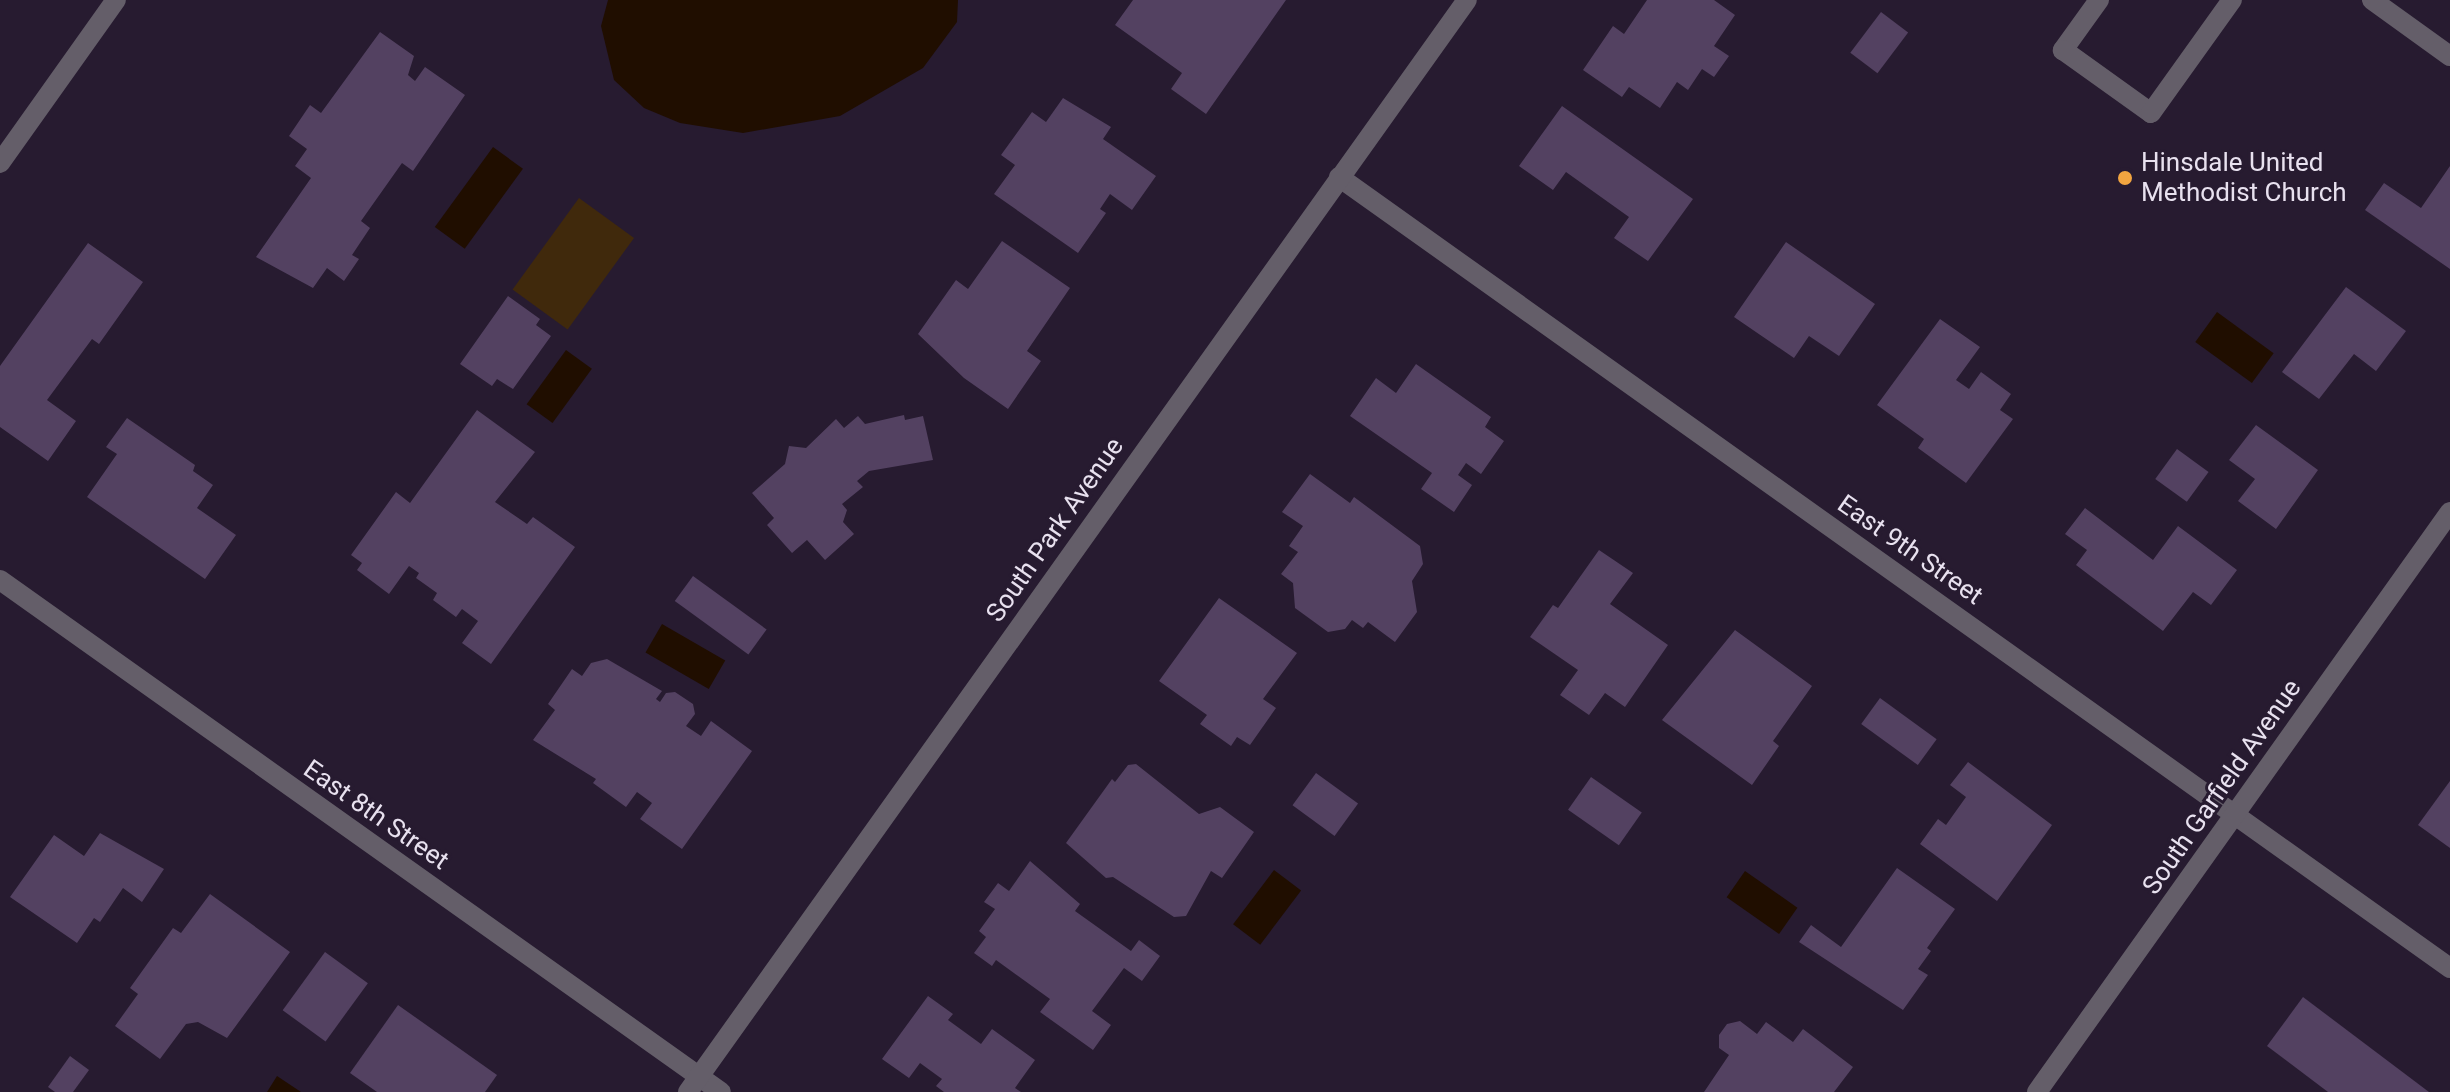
<!DOCTYPE html>
<style>
body{margin:0}
#map{position:relative;width:2450px;height:1092px;overflow:hidden;background:#271b30;font-family:Roboto,sans-serif}
div>[style]{position:absolute}
.green>*{inset:0;background:#40290c;transform-origin:0 0}
.water>*{inset:0;background:#200e00;transform-origin:0 0}
.building>*{inset:0;background:#534161;transform-origin:0 0}
.minor>*{height:20px;margin:-10px;padding:0 10px;transform-origin:10px;border-radius:10px;background:#645e69}
.dots>*{width:22px;height:22px;translate:-50% -50%;box-sizing:border-box;border:4px solid #271b30;border-radius:50%}
span{translate:-50% -50%;white-space:nowrap;text-align:center;line-height:1.15;-webkit-text-stroke:6px #271b30;paint-order:stroke}
.poi-label{font-size:26px;color:#e8e1ef}
.left{translate:0 -50%;text-align:left}
.street-label{font-size:26px;color:#e8e1ef}
</style>
<div id="map">
<div class="green">
<div style="left:579px;top:198px;width:68px;height:113px;rotate:36deg"></div>
</div>
<div class="water">
<div style="clip-path:polygon(608px 0,958px 0,957px 22px,923px 68px,840px 116px,743px 133px,680px 123px,644px 108px,614px 80px,601px 26px)"></div>
<div style="left:493px;top:147px;width:37px;height:99px;rotate:36deg"></div>
<div style="left:2217px;top:312px;width:70px;height:37px;rotate:36deg"></div>
<div style="left:566px;top:350px;width:32px;height:67px;rotate:36deg"></div>
<div style="left:662px;top:624px;width:73px;height:33px;rotate:30deg"></div>
<div style="left:1274px;top:870px;width:34px;height:68px;rotate:37deg"></div>
<div style="left:1745px;top:871px;width:64px;height:32px;rotate:35deg"></div>
<div style="clip-path:polygon(277px 1076px,301px 1092px,267px 1092px)"></div>
</div>
<div class="building">
<div style="clip-path:polygon(1133px 0,1286px 0,1206px 114px,1171px 89px,1182px 73px,1115px 25px)"></div>
<div style="clip-path:polygon(1647px 0,1714px 0,1735px 15px,1714px 46px,1729px 56px,1714px 77px,1702px 69px,1688px 90px,1677px 82px,1660px 108px,1629px 87px,1622px 97px,1583px 70px,1613px 26px,1624px 34px)"></div>
<div style="left:1881px;top:12px;width:34px;height:51px;rotate:37deg"></div>
<div style="clip-path:polygon(380px 32px,414px 56px,408px 75px,415px 81px,425px 67px,465px 95px,413px 171px,402px 163px,361px 221px,370px 228px,352px 255px,359px 259px,344px 281px,327px 268px,313px 288px,256px 257px,311px 178px,295px 166px,307px 149px,289px 136px,310px 105px,321px 113px)"></div>
<div style="clip-path:polygon(1063px 98px,1111px 127px,1103px 139px,1156px 176px,1132px 210px,1110px 194px,1100px 209px,1106px 213px,1078px 253px,994px 194px,1015px 165px,1001px 155px,1032px 112px,1046px 122px)"></div>
<div style="clip-path:polygon(1562px 106px,1693px 199px,1648px 261px,1614px 238px,1629px 217px,1566px 172px,1553px 190px,1519px 166px)"></div>
<div style="clip-path:polygon(2450px 166px,2450px 269px,2365px 210px,2384px 183px,2421px 208px)"></div>
<div style="clip-path:polygon(1002px 241px,1070px 288px,1027px 351px,1041px 361px,1008px 409px,964px 378px,918px 334px,956px 280px,968px 289px)"></div>
<div style="clip-path:polygon(1786px 242px,1875px 304px,1839px 356px,1809px 336px,1794px 358px,1734px 317px)"></div>
<div style="clip-path:polygon(88px 243px,143px 282px,99px 344px,92px 339px,47px 400px,76px 421px,48px 461px,0 427px,0 366px)"></div>
<div style="clip-path:polygon(2346px 287px,2406px 331px,2376px 371px,2354px 354px,2319px 399px,2282px 372px)"></div>
<div style="clip-path:polygon(508px 296px,540px 319px,536px 325px,551px 336px,513px 389px,497px 379px,492px 386px,460px 364px)"></div>
<div style="clip-path:polygon(1940px 319px,1980px 347px,1956px 380px,1969px 389px,1981px 372px,2011px 394px,2000px 410px,2013px 419px,1966px 483px,1918px 448px,1924px 439px,1877px 405px)"></div>
<div style="clip-path:polygon(1416px 364px,1491px 417px,1485px 427px,1504px 441px,1481px 474px,1466px 463px,1458px 475px,1472px 485px,1454px 512px,1421px 489px,1432px 473px,1350px 416px,1376px 378px,1396px 393px)"></div>
<div style="clip-path:polygon(477px 410px,535px 452px,495px 502px,527px 524px,533px 517px,575px 547px,491px 664px,462px 643px,478px 621px,462px 609px,456px 617px,433px 600px,437px 593px,416px 578px,419px 573px,409px 566px,389px 594px,357px 570px,362px 563px,351px 555px,396px 492px,410px 503px)"></div>
<div style="clip-path:polygon(904px 415px,905px 420px,923px 416px,933px 460px,869px 471px,857px 481px,863px 487px,842px 504px,847px 510px,843px 522px,854px 534px,825px 560px,807px 540px,792px 553px,767px 525px,774px 518px,752px 493px,785px 464px,789px 446px,806px 448px,836px 419px,844px 428px,858px 416px,865px 424px)"></div>
<div style="clip-path:polygon(127px 418px,195px 465px,193px 471px,213px 485px,197px 508px,236px 535px,205px 579px,87px 497px,117px 454px,106px 447px)"></div>
<div style="clip-path:polygon(2256px 425px,2318px 470px,2276px 529px,2238px 501px,2255px 479px,2229px 460px)"></div>
<div style="left:2177px;top:449px;width:39px;height:37px;rotate:36deg"></div>
<div style="clip-path:polygon(1310px 474px,1350px 503px,1354px 497px,1420px 546px,1423px 564px,1412px 581px,1417px 612px,1395px 642px,1368px 622px,1363px 628px,1352px 620px,1345px 629px,1328px 632px,1295px 608px,1293px 583px,1281px 574px,1298px 552px,1289px 546px,1303px 526px,1282px 512px)"></div>
<div style="clip-path:polygon(2085px 508px,2153px 560px,2178px 526px,2237px 570px,2211px 605px,2193px 592px,2163px 631px,2076px 565px,2087px 550px,2065px 534px)"></div>
<div style="clip-path:polygon(1599px 550px,1633px 573px,1610px 604px,1668px 645px,1625px 707px,1605px 693px,1589px 715px,1560px 695px,1578px 670px,1530px 637px,1553px 605px,1558px 608px)"></div>
<div style="left:693px;top:576px;width:91px;height:31px;rotate:36deg"></div>
<div style="clip-path:polygon(1219px 598px,1297px 653px,1263px 699px,1276px 708px,1250px 745px,1237px 737px,1231px 746px,1200px 724px,1207px 715px,1159px 681px)"></div>
<div style="clip-path:polygon(1735px 630px,1812px 686px,1773px 741px,1779px 746px,1752px 785px,1662px 720px)"></div>
<div style="clip-path:polygon(607px 659px,662px 691px,656px 699px,660px 702px,666px 693px,675px 692px,693px 704px,695px 714px,686px 726px,701px 736px,711px 721px,752px 751px,682px 849px,640px 819px,652px 803px,637px 792px,626px 807px,593px 783px,596px 779px,533px 740px,555px 710px,548px 704px,572px 669px,582px 676px,591px 663px)"></div>
<div style="left:1880px;top:698px;width:70px;height:32px;rotate:36deg"></div>
<div style="clip-path:polygon(1968px 762px,2052px 825px,1997px 901px,1920px 844px,1938px 819px,1946px 825px,1966px 797px,1950px 785px)"></div>
<div style="clip-path:polygon(1136px 764px,1199px 814px,1220px 807px,1254px 832px,1222px 878px,1211px 871px,1186px 916px,1174px 917px,1113px 877px,1106px 878px,1066px 843px,1112px 779px,1115px 782px,1128px 765px)"></div>
<div style="left:1316px;top:773px;width:52px;height:40px;rotate:36deg"></div>
<div style="left:1591px;top:777px;width:62px;height:40px;rotate:35deg"></div>
<div style="clip-path:polygon(2450px 781px,2450px 848px,2418px 825px)"></div>
<div style="clip-path:polygon(100px 833px,164px 869px,142px 902px,123px 888px,100px 922px,94px 918px,77px 943px,10px 897px,54px 835px,84px 856px)"></div>
<div style="clip-path:polygon(1030px 861px,1080px 904px,1075px 911px,1131px 951px,1139px 940px,1160px 956px,1142px 981px,1124px 968px,1092px 1011px,1111px 1025px,1093px 1050px,1040px 1012px,1050px 999px,996px 960px,992px 966px,974px 953px,986px 937px,979px 931px,995px 909px,984px 902px,998px 883px,1009px 891px)"></div>
<div style="clip-path:polygon(1897px 868px,1955px 909px,1927px 948px,1931px 951px,1918px 969px,1928px 975px,1903px 1010px,1799px 942px,1811px 925px,1841px 947px)"></div>
<div style="clip-path:polygon(210px 894px,290px 952px,227px 1038px,198px 1022px,186px 1024px,160px 1059px,115px 1026px,138px 994px,130px 988px,173px 928px,181px 933px)"></div>
<div style="left:325px;top:952px;width:53px;height:72px;rotate:36deg"></div>
<div style="clip-path:polygon(928px 996px,953px 1014px,948px 1020px,981px 1044px,992px 1029px,1035px 1060px,1015px 1088px,1021px 1092px,944px 1092px,936px 1086px,942px 1079px,920px 1063px,909px 1078px,882px 1059px)"></div>
<div style="clip-path:polygon(2303px 997px,2429px 1092px,2328px 1092px,2267px 1046px)"></div>
<div style="clip-path:polygon(398px 1005px,497px 1075px,485px 1092px,377px 1092px,350px 1073px)"></div>
<div style="clip-path:polygon(1740px 1021px,1757px 1034px,1766px 1022px,1793px 1042px,1803px 1029px,1853px 1067px,1834px 1092px,1704px 1092px,1729px 1055px,1719px 1048px,1719px 1035px,1727px 1024px)"></div>
<div style="clip-path:polygon(70px 1056px,89px 1070px,73px 1092px,55px 1092px,48px 1087px)"></div>
</div>
<div class="minor">
<div style="left:2099px;top:0;width:62px;rotate:125.8deg"></div>
<div style="left:2063px;top:50px;width:108px;rotate:35.6deg"></div>
<div style="left:2151px;top:113px;width:139px;rotate:-54.4deg"></div>
<div style="left:2372px;top:0;width:96px;rotate:35.7deg"></div>
<div style="left:0;top:163px;width:200px;rotate:-54.6deg"></div>
<div style="left:1339px;top:177px;width:1364px;rotate:35.45deg"></div>
<div style="left:0;top:580px;width:884px;rotate:35.38deg"></div>
<div style="left:688px;top:1092px;width:1341px;rotate:-54.5deg"></div>
<div style="left:2037px;top:1092px;width:712px;rotate:-54.55deg"></div>
</div>
<div class="dots">
<div style="left:2125px;top:178px;background:#f2a540"></div>
</div>
<div class="poi-label">
<span class="left" style="left:2141px;top:178px">Hinsdale United<br>Methodist Church</span>
</div>
<div class="street-label">
<span style="left:1055px;top:530px;rotate:-55deg">South Park Avenue</span>
<span style="left:1910px;top:550px;rotate:35deg">East 9th Street</span>
<span style="left:2222px;top:787px;rotate:-55deg">South Garfield Avenue</span>
<span style="left:376px;top:815px;rotate:35deg">East 8th Street</span>
</div>
</div>
